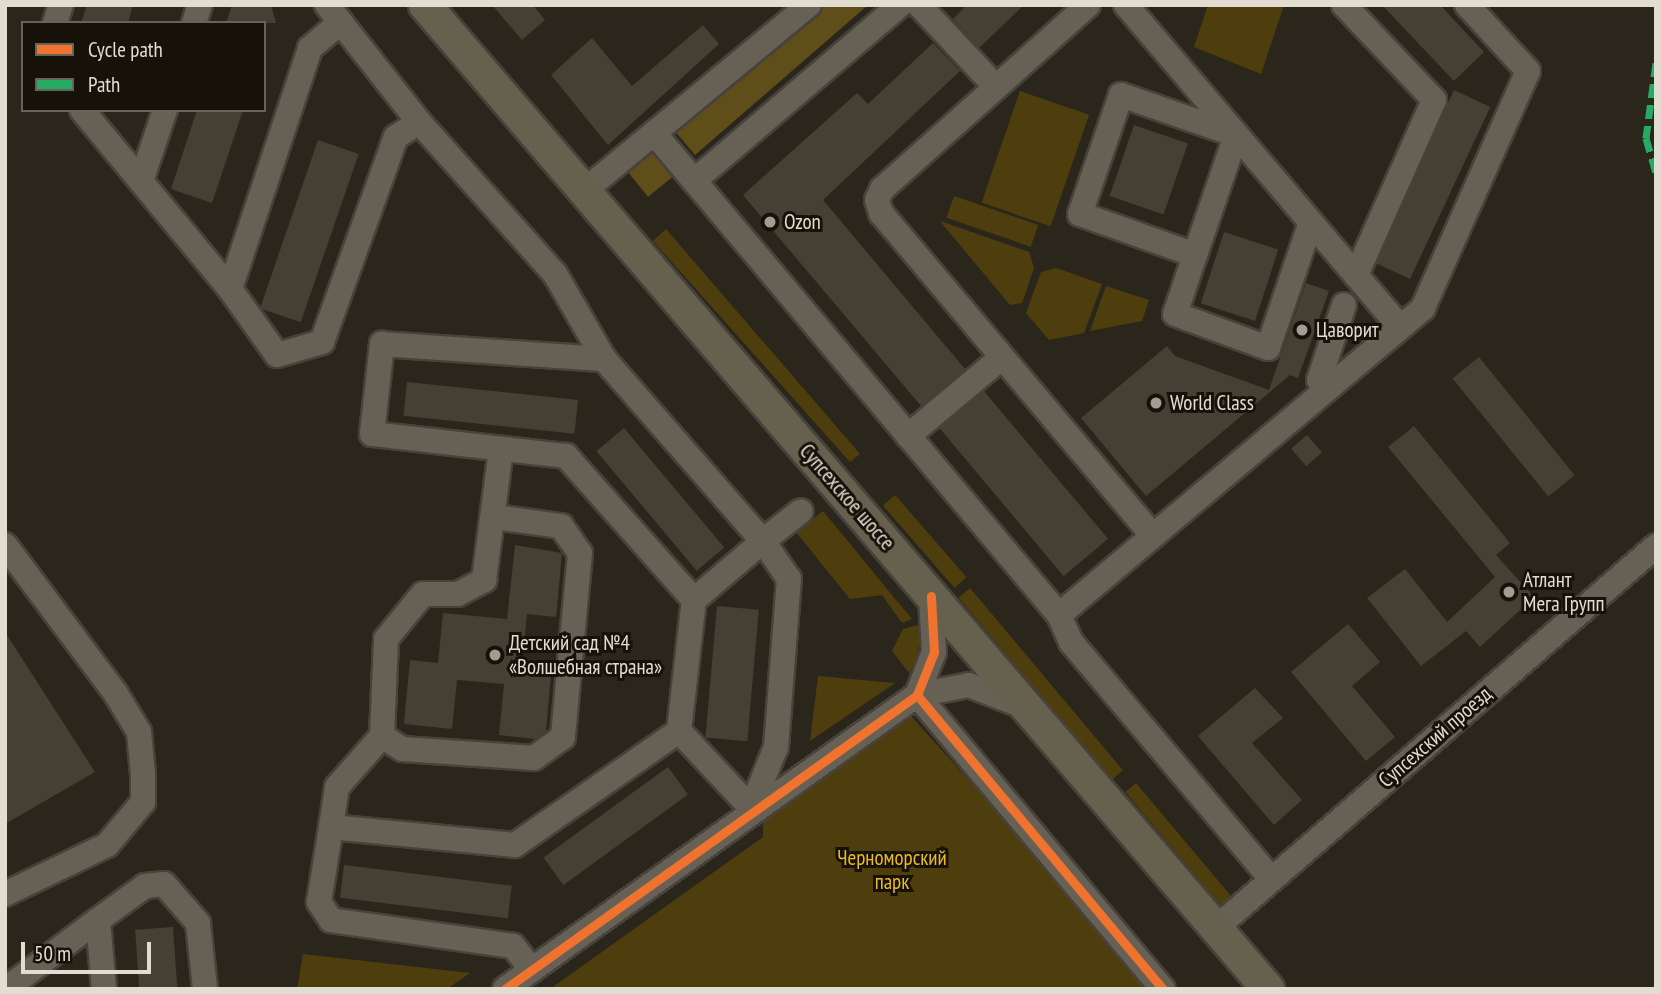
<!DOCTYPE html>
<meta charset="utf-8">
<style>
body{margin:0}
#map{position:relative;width:1661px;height:994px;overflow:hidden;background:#2b261c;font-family:"PT Sans Narrow",sans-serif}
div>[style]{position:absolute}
.green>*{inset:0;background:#4f3e0d;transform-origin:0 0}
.forest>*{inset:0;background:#5f4d1a;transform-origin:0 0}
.building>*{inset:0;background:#444034;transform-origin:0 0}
.roads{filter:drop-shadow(2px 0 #47423b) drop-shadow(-2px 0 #47423b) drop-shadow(0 2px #47423b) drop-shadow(0 -2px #47423b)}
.minor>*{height:24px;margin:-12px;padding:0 12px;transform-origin:12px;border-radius:12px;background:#666154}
.major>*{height:32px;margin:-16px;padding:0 16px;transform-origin:16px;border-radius:16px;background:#66604f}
.quiet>*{height:7px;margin-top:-3.5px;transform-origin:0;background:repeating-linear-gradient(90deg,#26ab63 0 14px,transparent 0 21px)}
.cycleway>*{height:9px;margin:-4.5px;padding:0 4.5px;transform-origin:4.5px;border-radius:4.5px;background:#ef722f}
.dots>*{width:19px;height:19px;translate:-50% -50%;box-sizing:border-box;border:4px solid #16120a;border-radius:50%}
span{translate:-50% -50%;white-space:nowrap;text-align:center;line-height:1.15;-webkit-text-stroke:6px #16120a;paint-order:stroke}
.poi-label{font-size:21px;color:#e2ddd1}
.left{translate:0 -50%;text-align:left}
.street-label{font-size:21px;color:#e2ddd1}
.park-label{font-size:21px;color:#edbb21}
.frame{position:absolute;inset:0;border:7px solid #e2ddd1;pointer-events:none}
.legend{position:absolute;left:21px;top:21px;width:245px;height:91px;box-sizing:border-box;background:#16120a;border:2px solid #68635a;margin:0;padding:9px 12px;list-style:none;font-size:21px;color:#e2ddd1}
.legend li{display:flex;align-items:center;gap:14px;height:35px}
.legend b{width:35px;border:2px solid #68635a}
.scale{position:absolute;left:21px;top:942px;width:130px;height:32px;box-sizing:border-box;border:4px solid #e2ddd1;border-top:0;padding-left:9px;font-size:21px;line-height:24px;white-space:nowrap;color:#e2ddd1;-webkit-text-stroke:5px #16120a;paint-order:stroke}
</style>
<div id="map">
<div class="green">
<div style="clip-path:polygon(1208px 5px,1284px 5px,1261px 74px,1194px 47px)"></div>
<div style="left:1020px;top:91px;width:73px;height:118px;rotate:19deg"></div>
<div style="left:954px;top:196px;width:89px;height:23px;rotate:19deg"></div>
<div style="clip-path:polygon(940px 221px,1029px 252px,1034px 268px,1022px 303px,1010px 305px)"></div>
<div style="clip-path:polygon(666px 229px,860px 454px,850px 462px,653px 241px)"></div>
<div style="clip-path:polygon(1056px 268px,1102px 284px,1084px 333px,1049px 340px,1026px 313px,1041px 272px)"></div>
<div style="clip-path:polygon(1106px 286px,1149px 300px,1142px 321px,1090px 331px)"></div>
<div style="left:895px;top:495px;width:109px;height:16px;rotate:49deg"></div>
<div style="clip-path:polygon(823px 511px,896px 600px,912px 619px,902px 623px,882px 595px,850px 599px,796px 532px)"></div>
<div style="left:970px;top:588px;width:238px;height:15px;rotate:50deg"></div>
<div style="clip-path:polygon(917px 625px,921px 631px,917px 659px,909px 673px,892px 651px,903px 629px)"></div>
<div style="clip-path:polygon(818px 676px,895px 683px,810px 741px)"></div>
<div style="clip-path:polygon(911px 716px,1157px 989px,550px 989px,763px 837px,763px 819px)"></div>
<div style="left:1136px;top:783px;width:148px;height:14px;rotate:50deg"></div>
<div style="clip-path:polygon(303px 954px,470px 973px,447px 989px,297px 989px)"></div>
</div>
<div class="forest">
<div style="clip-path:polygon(826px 5px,868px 5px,695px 155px,674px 130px)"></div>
<div style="left:651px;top:148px;width:36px;height:33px;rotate:51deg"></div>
</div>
<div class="building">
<div style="clip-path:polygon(87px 5px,133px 5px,128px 23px,81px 23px)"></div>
<div style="clip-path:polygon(232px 5px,271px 5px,276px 23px,226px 23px)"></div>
<div style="clip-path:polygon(492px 5px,533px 5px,545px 20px,522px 40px)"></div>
<div style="clip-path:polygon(967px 5px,1024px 5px,979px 48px,953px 19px)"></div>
<div style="clip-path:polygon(1382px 5px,1440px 5px,1484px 52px,1454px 81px)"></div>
<div style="clip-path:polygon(703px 25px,719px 44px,608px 145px,551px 75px,592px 38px,632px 86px)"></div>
<div style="clip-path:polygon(933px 43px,960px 71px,823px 200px,965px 369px,921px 406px,743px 195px,857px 93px,868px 104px)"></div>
<div style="left:1454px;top:90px;width:40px;height:190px;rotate:25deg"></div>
<div style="clip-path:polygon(197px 110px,243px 110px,212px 203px,171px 189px)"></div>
<div style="left:1134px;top:125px;width:57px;height:75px;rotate:19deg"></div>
<div style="left:318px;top:140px;width:43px;height:178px;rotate:19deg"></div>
<div style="left:1224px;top:232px;width:57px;height:75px;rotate:18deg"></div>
<div style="clip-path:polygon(1306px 283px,1329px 291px,1298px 378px,1290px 375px,1146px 496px,1081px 418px,1167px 346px,1175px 356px,1269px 390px)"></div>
<div style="left:1479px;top:357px;width:152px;height:34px;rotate:51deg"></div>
<div style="left:407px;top:382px;width:172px;height:34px;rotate:6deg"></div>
<div style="left:984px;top:391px;width:193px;height:58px;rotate:50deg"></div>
<div style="clip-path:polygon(1414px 426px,1510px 543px,1496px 555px,1534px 597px,1480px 647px,1466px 631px,1421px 666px,1367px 598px,1405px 569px,1447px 622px,1495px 577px,1388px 447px)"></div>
<div style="left:624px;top:428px;width:156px;height:36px;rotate:50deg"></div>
<div style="left:1307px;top:435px;width:23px;height:21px;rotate:49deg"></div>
<div style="clip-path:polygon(515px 545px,562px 553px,556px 617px,527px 614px,521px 672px,551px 675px,546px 731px,535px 739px,499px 735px,504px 684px,457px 680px,452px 729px,404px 724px,410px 660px,438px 663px,443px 613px,507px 619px)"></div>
<div style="left:717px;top:606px;width:42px;height:132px;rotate:5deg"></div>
<div style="clip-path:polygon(1348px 624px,1380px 662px,1352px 686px,1395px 737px,1366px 761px,1291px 672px)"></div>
<div style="clip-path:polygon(5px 632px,95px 772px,5px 824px)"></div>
<div style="clip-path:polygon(1255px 688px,1283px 718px,1252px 743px,1302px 800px,1274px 825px,1198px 736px)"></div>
<div style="left:668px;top:767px;width:34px;height:154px;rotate:54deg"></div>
<div style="left:344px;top:865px;width:169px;height:33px;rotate:7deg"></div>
<div style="left:173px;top:927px;width:62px;height:38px;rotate:86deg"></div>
</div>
<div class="roads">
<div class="minor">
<div style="left:327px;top:5px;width:149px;rotate:51.8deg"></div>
<div style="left:419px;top:122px;width:204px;rotate:48.2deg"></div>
<div style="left:555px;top:274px;width:98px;rotate:60deg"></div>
<div style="left:604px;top:359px;width:242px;rotate:48.9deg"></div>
<div style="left:763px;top:541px;width:91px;rotate:139.5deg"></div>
<div style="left:919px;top:5px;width:112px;rotate:46.8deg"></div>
<div style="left:1088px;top:5px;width:276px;rotate:138.2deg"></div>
<div style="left:882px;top:189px;width:12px;rotate:114deg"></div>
<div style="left:877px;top:200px;width:14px;rotate:73deg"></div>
<div style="left:881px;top:213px;width:422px;rotate:49.9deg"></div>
<div style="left:1126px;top:5px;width:423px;rotate:49.6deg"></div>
<div style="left:1344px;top:5px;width:131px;rotate:46.5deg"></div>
<div style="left:1434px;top:100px;width:192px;rotate:114deg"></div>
<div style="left:55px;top:23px;width:19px;rotate:-72deg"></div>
<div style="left:194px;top:23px;width:19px;rotate:-72deg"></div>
<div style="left:82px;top:110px;width:232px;rotate:50.4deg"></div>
<div style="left:230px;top:289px;width:254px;rotate:-71.6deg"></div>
<div style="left:310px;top:48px;width:40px;rotate:-40deg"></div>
<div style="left:654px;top:133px;width:630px;rotate:49.96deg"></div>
<div style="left:1059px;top:615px;width:30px;rotate:66deg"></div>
<div style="left:1071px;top:642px;width:310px;rotate:49.8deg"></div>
<div style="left:141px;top:181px;width:75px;rotate:-71.3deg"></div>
<div style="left:694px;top:181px;width:271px;rotate:-40.5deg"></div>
<div style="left:584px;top:191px;width:292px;rotate:-39.6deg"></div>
<div style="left:1195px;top:255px;width:127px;rotate:-71.1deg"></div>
<div style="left:1236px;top:135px;width:122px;rotate:-160.8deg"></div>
<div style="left:1121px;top:95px;width:126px;rotate:109deg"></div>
<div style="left:1080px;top:214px;width:122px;rotate:19.6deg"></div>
<div style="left:1195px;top:255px;width:62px;rotate:108.7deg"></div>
<div style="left:1175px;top:314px;width:99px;rotate:20.1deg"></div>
<div style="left:1268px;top:348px;width:133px;rotate:-71.2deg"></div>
<div style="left:230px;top:289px;width:81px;rotate:54.5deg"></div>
<div style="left:277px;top:355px;width:47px;rotate:-16.1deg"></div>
<div style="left:322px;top:342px;width:218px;rotate:-70.2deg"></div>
<div style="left:396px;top:137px;width:27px;rotate:-33deg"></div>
<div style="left:1326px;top:390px;width:12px;rotate:-125deg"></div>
<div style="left:1319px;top:380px;width:79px;rotate:-71.6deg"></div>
<div style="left:908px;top:436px;width:123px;rotate:-40deg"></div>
<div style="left:495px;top:517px;width:67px;rotate:7.8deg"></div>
<div style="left:561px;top:526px;width:33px;rotate:55deg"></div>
<div style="left:580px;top:553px;width:185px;rotate:95.3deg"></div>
<div style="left:563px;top:737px;width:36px;rotate:144deg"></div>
<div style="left:534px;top:758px;width:132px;rotate:-176.1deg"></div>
<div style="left:402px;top:749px;width:24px;rotate:-147deg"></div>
<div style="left:382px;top:736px;width:97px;rotate:-87.6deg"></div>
<div style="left:386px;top:639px;width:58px;rotate:-50.6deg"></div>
<div style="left:423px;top:594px;width:35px"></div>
<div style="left:458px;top:594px;width:30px;rotate:-28deg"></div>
<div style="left:484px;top:580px;width:132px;rotate:-82.6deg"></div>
<div style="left:5px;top:545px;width:186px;rotate:53.3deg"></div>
<div style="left:116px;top:694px;width:44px;rotate:58.8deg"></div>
<div style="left:139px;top:732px;width:42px;rotate:84.6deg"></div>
<div style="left:143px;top:774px;width:28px;rotate:90deg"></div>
<div style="left:143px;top:802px;width:56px;rotate:129.9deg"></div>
<div style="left:107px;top:845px;width:113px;rotate:154.3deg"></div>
<div style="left:1059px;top:615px;width:476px;rotate:-40.1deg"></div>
<div style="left:1423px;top:308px;width:259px;rotate:-66.1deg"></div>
<div style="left:1528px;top:71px;width:90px;rotate:-132.7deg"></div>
<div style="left:917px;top:695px;width:383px;rotate:50.1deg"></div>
<div style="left:917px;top:695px;width:53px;rotate:-10.9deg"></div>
<div style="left:969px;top:685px;width:58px;rotate:21.3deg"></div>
<div style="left:679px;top:731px;width:105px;rotate:46.9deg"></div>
<div style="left:751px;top:808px;width:66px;rotate:-67.7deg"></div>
<div style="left:776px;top:747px;width:169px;rotate:-85.6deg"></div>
<div style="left:789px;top:579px;width:46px;rotate:-124.4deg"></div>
<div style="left:763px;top:541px;width:48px;rotate:-38.3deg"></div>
<div style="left:331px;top:827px;width:40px;rotate:-81.5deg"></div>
<div style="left:337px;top:787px;width:68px;rotate:-48.6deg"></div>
<div style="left:1216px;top:928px;width:583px;rotate:-40.96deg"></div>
<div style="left:532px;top:970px;width:31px;rotate:-128deg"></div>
<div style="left:513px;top:946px;width:184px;rotate:-171.9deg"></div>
<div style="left:331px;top:920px;width:22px;rotate:-124deg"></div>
<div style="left:319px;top:902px;width:76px;rotate:-80.9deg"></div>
<div style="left:331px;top:827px;width:185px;rotate:5.6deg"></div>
<div style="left:515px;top:845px;width:200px;rotate:-34.8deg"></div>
<div style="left:679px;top:731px;width:132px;rotate:-83.5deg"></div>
<div style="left:694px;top:600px;width:193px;rotate:-131.6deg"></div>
<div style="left:566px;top:456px;width:195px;rotate:-173.5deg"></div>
<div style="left:372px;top:434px;width:91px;rotate:-83.7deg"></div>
<div style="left:382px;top:344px;width:223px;rotate:3.9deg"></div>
<div style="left:6px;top:989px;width:115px;rotate:-36.9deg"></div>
<div style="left:104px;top:989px;width:69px;rotate:-95deg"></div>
<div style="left:98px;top:920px;width:58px;rotate:-35.9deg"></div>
<div style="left:145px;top:886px;width:19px;rotate:-6deg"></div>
<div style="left:164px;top:884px;width:52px;rotate:48.9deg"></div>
<div style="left:198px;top:923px;width:66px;rotate:83.9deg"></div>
<div style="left:505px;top:989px;width:506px;rotate:-35.51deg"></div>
<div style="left:917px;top:695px;width:46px;rotate:-68.4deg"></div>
<div style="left:934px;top:652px;width:56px;rotate:-93.1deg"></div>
</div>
<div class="major">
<div style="left:425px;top:5px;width:1296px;rotate:49.41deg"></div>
</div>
</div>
<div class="quiet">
<div style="left:1656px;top:63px;width:76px;rotate:97.6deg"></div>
<div style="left:1646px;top:138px;width:37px;rotate:74deg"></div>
</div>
<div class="cycleway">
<div style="left:917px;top:695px;width:383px;rotate:50.1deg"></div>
<div style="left:505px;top:989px;width:506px;rotate:-35.51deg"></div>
<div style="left:917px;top:695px;width:46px;rotate:-68.4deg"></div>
<div style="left:934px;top:652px;width:56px;rotate:-93.1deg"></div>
</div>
<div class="dots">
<div style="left:770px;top:222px;background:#a29d92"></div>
<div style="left:1302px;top:330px;background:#a29d92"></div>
<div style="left:1156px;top:403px;background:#a29d92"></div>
<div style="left:1509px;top:592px;background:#a29d92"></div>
<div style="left:495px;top:655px;background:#a29d92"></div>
</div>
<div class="poi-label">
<span class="left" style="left:784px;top:222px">Ozon</span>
<span class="left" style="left:1316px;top:330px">Цаворит</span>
<span class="left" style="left:1170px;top:403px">World Class</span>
<span class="left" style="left:1523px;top:592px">Атлант<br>Мега Групп</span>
<span class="left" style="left:509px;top:655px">Детский сад №4<br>«Волшебная страна»</span>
</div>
<div class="street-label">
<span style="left:847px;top:497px;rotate:49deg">Супсехское шоссе</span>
<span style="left:1435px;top:737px;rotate:-41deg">Супсехский проезд</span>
</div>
<div class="park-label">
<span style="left:892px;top:870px">Черноморский<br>парк</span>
</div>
<div class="frame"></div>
<ul class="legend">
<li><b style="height:9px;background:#ef722f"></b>Cycle path</li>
<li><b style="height:9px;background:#26ab63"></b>Path</li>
</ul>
<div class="scale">50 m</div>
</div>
